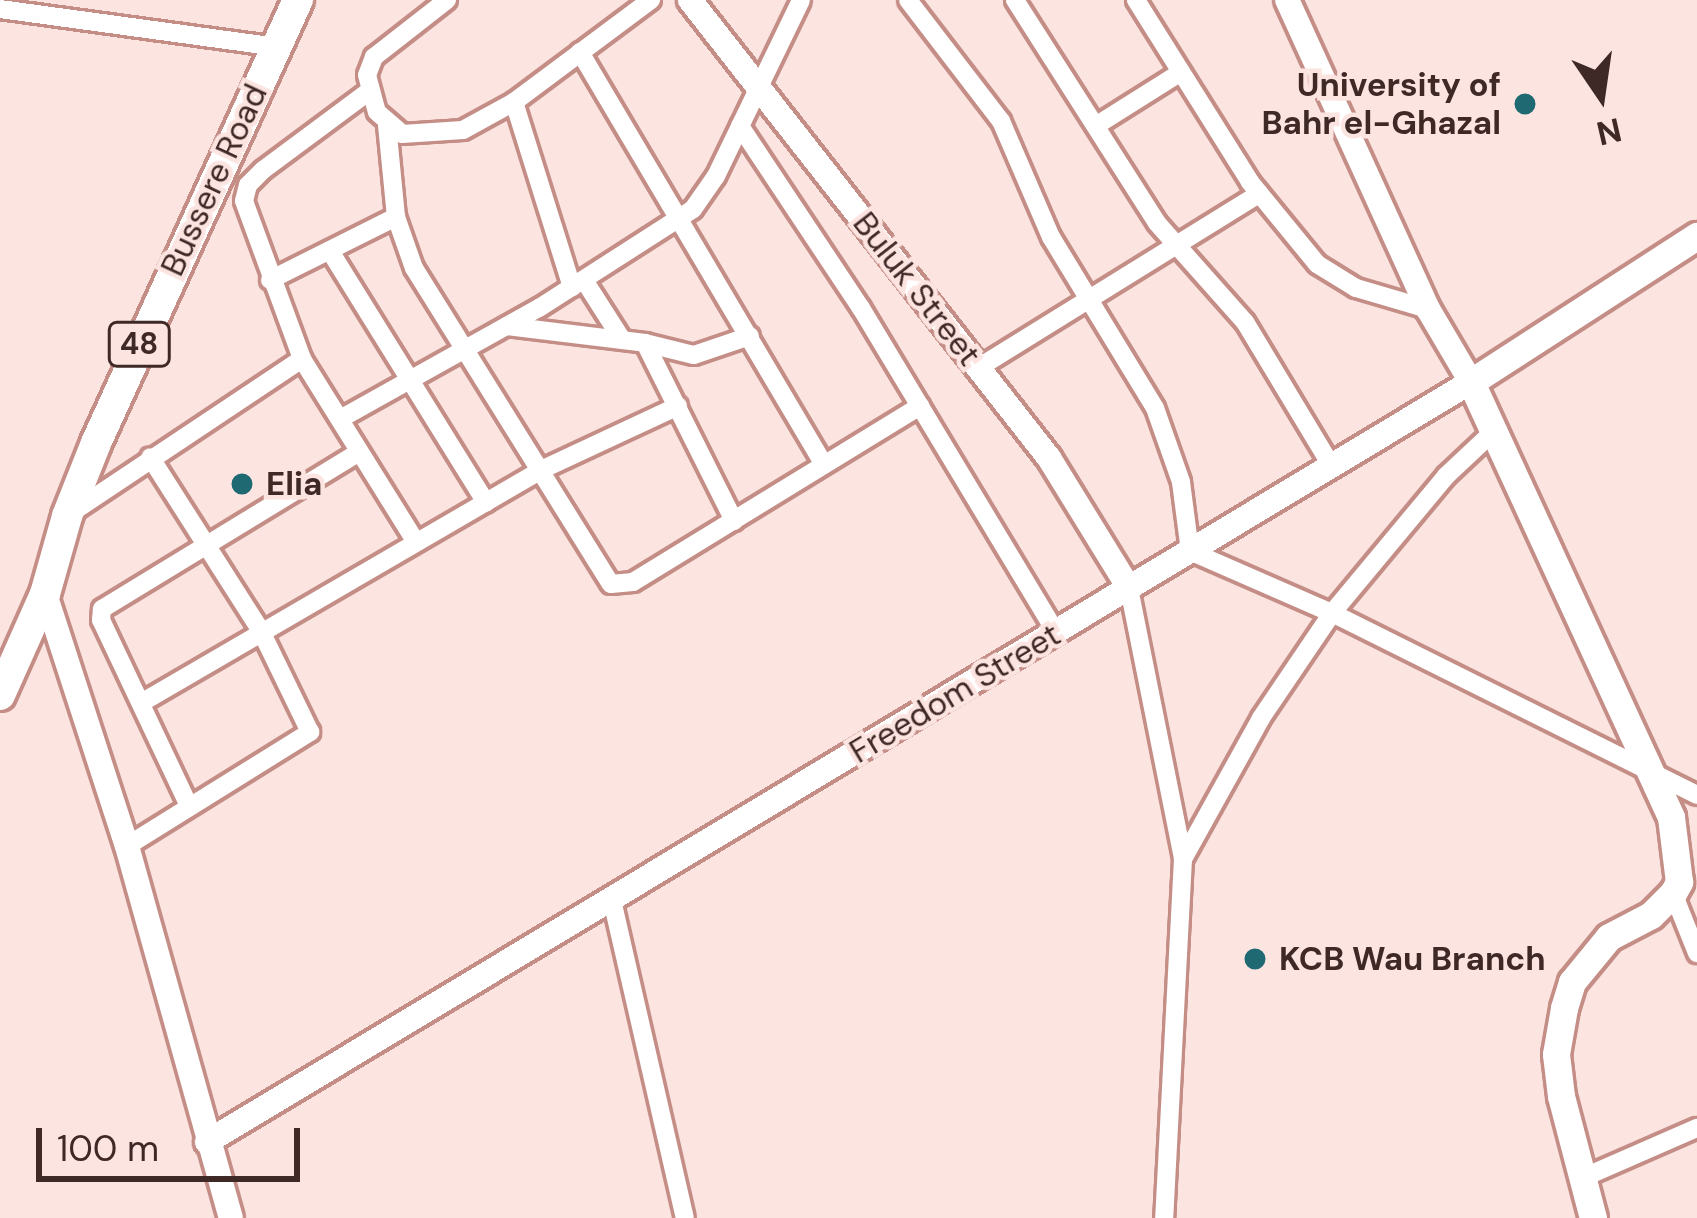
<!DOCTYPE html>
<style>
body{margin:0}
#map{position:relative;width:1697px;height:1218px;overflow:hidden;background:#fce4e1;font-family:"DM Sans",sans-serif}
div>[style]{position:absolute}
.roads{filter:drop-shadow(3px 0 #c48e87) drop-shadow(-3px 0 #c48e87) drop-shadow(0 3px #c48e87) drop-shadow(0 -3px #c48e87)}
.minor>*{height:18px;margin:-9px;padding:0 9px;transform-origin:9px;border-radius:9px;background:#fff}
.tertiary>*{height:24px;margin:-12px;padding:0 12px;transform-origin:12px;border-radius:12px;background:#fff}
.secondary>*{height:27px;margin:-13.5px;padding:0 13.5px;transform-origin:13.5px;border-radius:13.5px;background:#fff}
.primary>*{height:30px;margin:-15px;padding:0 15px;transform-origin:15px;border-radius:15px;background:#fff}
.dots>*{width:33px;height:33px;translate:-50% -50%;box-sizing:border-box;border:6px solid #fce4e1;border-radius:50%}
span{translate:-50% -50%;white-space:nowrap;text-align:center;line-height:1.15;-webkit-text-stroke:9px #fce4e1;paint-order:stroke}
.shield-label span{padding:3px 9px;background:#fce4e1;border:3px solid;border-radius:9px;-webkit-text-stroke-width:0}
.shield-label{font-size:30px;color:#3f2926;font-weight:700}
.poi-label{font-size:33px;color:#3f2926;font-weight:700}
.right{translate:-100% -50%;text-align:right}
.left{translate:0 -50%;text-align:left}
.street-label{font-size:33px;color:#3f2926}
.north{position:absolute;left:1541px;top:36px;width:120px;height:120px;-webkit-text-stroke:9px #fce4e1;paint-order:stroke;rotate:167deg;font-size:33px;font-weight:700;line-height:48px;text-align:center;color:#3f2926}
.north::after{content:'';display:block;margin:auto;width:42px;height:54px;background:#3f2926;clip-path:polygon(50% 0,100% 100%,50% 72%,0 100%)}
.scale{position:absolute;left:36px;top:1128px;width:264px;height:54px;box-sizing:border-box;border:6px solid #3f2926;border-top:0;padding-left:15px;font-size:36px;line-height:42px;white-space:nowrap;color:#3f2926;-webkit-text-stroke:9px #fce4e1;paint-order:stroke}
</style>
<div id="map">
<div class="roads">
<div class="minor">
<div style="left:447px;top:0;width:93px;rotate:142deg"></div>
<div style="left:374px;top:57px;width:19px;rotate:111deg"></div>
<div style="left:367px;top:75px;width:38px;rotate:75deg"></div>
<div style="left:377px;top:112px;width:33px;rotate:41deg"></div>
<div style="left:402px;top:134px;width:61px;rotate:-3.8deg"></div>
<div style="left:463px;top:130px;width:58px;rotate:-28.8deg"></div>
<div style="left:514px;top:102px;width:171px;rotate:-36.7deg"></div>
<div style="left:908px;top:0;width:153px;rotate:52.5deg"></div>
<div style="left:1001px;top:121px;width:126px;rotate:66.7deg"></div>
<div style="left:1051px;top:237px;width:200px;rotate:58.7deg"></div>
<div style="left:1155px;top:408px;width:78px;rotate:70.6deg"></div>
<div style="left:1181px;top:482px;width:70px;rotate:82.6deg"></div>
<div style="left:1190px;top:551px;width:155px;rotate:23.6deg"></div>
<div style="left:1332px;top:613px;width:408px;rotate:26.5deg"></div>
<div style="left:1015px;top:0;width:264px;rotate:57.5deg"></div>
<div style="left:1157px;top:223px;width:132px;rotate:48.4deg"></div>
<div style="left:1245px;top:322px;width:167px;rotate:59deg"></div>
<div style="left:1136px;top:0;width:215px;rotate:57.9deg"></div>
<div style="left:1250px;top:182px;width:106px;rotate:50.7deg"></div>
<div style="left:1317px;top:264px;width:46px;rotate:31.6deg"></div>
<div style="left:1356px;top:288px;width:75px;rotate:16.3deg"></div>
<div style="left:0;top:9px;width:279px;rotate:7.8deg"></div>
<div style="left:580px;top:52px;width:477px;rotate:59.4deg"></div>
<div style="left:368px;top:92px;width:131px;rotate:143.4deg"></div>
<div style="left:263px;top:170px;width:21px;rotate:135deg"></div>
<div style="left:248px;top:185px;width:16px;rotate:104deg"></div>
<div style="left:244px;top:201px;width:168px;rotate:69.8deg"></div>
<div style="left:302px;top:359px;width:216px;rotate:58.1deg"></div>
<div style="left:514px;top:102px;width:194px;rotate:72.6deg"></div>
<div style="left:387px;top:125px;width:92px;rotate:84.4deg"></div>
<div style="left:396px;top:217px;width:54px;rotate:70.6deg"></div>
<div style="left:414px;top:268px;width:372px;rotate:58.1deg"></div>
<div style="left:611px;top:584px;width:22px;rotate:-5deg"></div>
<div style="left:633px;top:582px;width:337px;rotate:-31.5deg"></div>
<div style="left:1097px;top:125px;width:99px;rotate:-32.2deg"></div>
<div style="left:740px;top:126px;width:219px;rotate:56.4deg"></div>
<div style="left:861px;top:308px;width:378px;rotate:59deg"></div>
<div style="left:330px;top:251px;width:296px;rotate:58.2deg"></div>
<div style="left:270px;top:280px;width:141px;rotate:-26.6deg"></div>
<div style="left:584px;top:280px;width:69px;rotate:57.5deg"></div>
<div style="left:507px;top:326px;width:139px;rotate:7deg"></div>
<div style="left:645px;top:343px;width:199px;rotate:63.4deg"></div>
<div style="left:645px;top:343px;width:50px;rotate:13.8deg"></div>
<div style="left:694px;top:355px;width:59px;rotate:-18.7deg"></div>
<div style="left:978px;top:368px;width:331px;rotate:-31.8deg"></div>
<div style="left:340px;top:419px;width:228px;rotate:-29.2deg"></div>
<div style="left:539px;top:308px;width:183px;rotate:-32.7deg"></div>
<div style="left:693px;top:209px;width:40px;rotate:-55.1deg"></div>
<div style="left:716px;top:176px;width:195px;rotate:-64.2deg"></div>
<div style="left:71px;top:513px;width:278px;rotate:-33.7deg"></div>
<div style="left:1129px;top:588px;width:276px;rotate:78.7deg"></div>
<div style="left:1183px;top:859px;width:360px;rotate:93deg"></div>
<div style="left:141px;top:703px;width:465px;rotate:-30.2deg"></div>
<div style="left:543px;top:469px;width:149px;rotate:-25deg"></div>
<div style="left:189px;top:806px;width:206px;rotate:-115.3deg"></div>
<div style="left:101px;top:620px;width:11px;rotate:-85deg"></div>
<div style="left:102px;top:609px;width:301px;rotate:-31.4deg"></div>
<div style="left:127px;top:846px;width:216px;rotate:-31.9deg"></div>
<div style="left:310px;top:732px;width:112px;rotate:-115.9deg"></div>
<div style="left:261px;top:631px;width:206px;rotate:-122.5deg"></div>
<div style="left:1183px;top:859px;width:161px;rotate:-61deg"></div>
<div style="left:1261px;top:718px;width:127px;rotate:-55.9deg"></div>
<div style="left:1332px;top:613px;width:178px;rotate:-50.2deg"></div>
<div style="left:1446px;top:476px;width:69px;rotate:-43.2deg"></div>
<div style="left:1673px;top:893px;width:65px;rotate:68.2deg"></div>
<div style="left:612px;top:900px;width:326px;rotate:77.1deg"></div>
<div style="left:1580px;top:1179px;width:128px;rotate:-23.6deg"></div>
</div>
<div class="tertiary">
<div style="left:690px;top:0;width:582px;rotate:51.91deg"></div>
<div style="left:1049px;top:458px;width:153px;rotate:58.4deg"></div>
<div style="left:45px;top:594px;width:265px;rotate:72deg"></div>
<div style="left:127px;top:846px;width:386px;rotate:74.4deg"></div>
<div style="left:207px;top:1142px;width:1475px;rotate:-31.02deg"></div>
<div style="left:1471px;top:382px;width:85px;rotate:-120.5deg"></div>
<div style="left:1428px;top:309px;width:340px;rotate:-114.5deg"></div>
</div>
<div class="secondary">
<div style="left:1593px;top:1218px;width:126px;rotate:-104.7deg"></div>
<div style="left:1561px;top:1096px;width:42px;rotate:-96.8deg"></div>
<div style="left:1556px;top:1054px;width:47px;rotate:-80.1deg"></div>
<div style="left:1564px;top:1008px;width:27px;rotate:-73deg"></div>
<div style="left:1572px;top:982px;width:58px;rotate:-50.6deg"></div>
<div style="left:1609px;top:937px;width:47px;rotate:-27.6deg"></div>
<div style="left:1651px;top:915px;width:31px;rotate:-45deg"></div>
<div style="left:1673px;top:893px;width:13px;rotate:-61deg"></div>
<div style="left:1679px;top:882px;width:65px;rotate:-97deg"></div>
<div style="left:1671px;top:817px;width:479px;rotate:-114.7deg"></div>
<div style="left:1471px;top:382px;width:269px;rotate:-32.9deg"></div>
</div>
<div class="primary">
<div style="left:0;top:695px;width:111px;rotate:-66deg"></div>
<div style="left:45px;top:594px;width:81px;rotate:-74.2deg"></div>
<div style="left:67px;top:516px;width:79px;rotate:-68.3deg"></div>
<div style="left:96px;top:443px;width:487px;rotate:-65.5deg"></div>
</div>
</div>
<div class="dots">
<div style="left:1525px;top:104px;background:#1e6972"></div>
<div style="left:242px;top:484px;background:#1e6972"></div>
<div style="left:1255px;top:959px;background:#1e6972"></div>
</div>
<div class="shield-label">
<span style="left:139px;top:344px">48</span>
</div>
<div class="poi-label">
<span class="right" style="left:1501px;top:104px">University of<br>Bahr el-Ghazal</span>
<span class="left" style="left:266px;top:484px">Elia</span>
<span class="left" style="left:1279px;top:959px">KCB Wau Branch</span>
</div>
<div class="street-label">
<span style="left:214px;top:180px;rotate:-65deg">Bussere Road</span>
<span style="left:917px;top:289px;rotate:52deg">Buluk Street</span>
<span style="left:955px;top:693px;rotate:-31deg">Freedom Street</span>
</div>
<div class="north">N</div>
<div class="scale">100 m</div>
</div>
